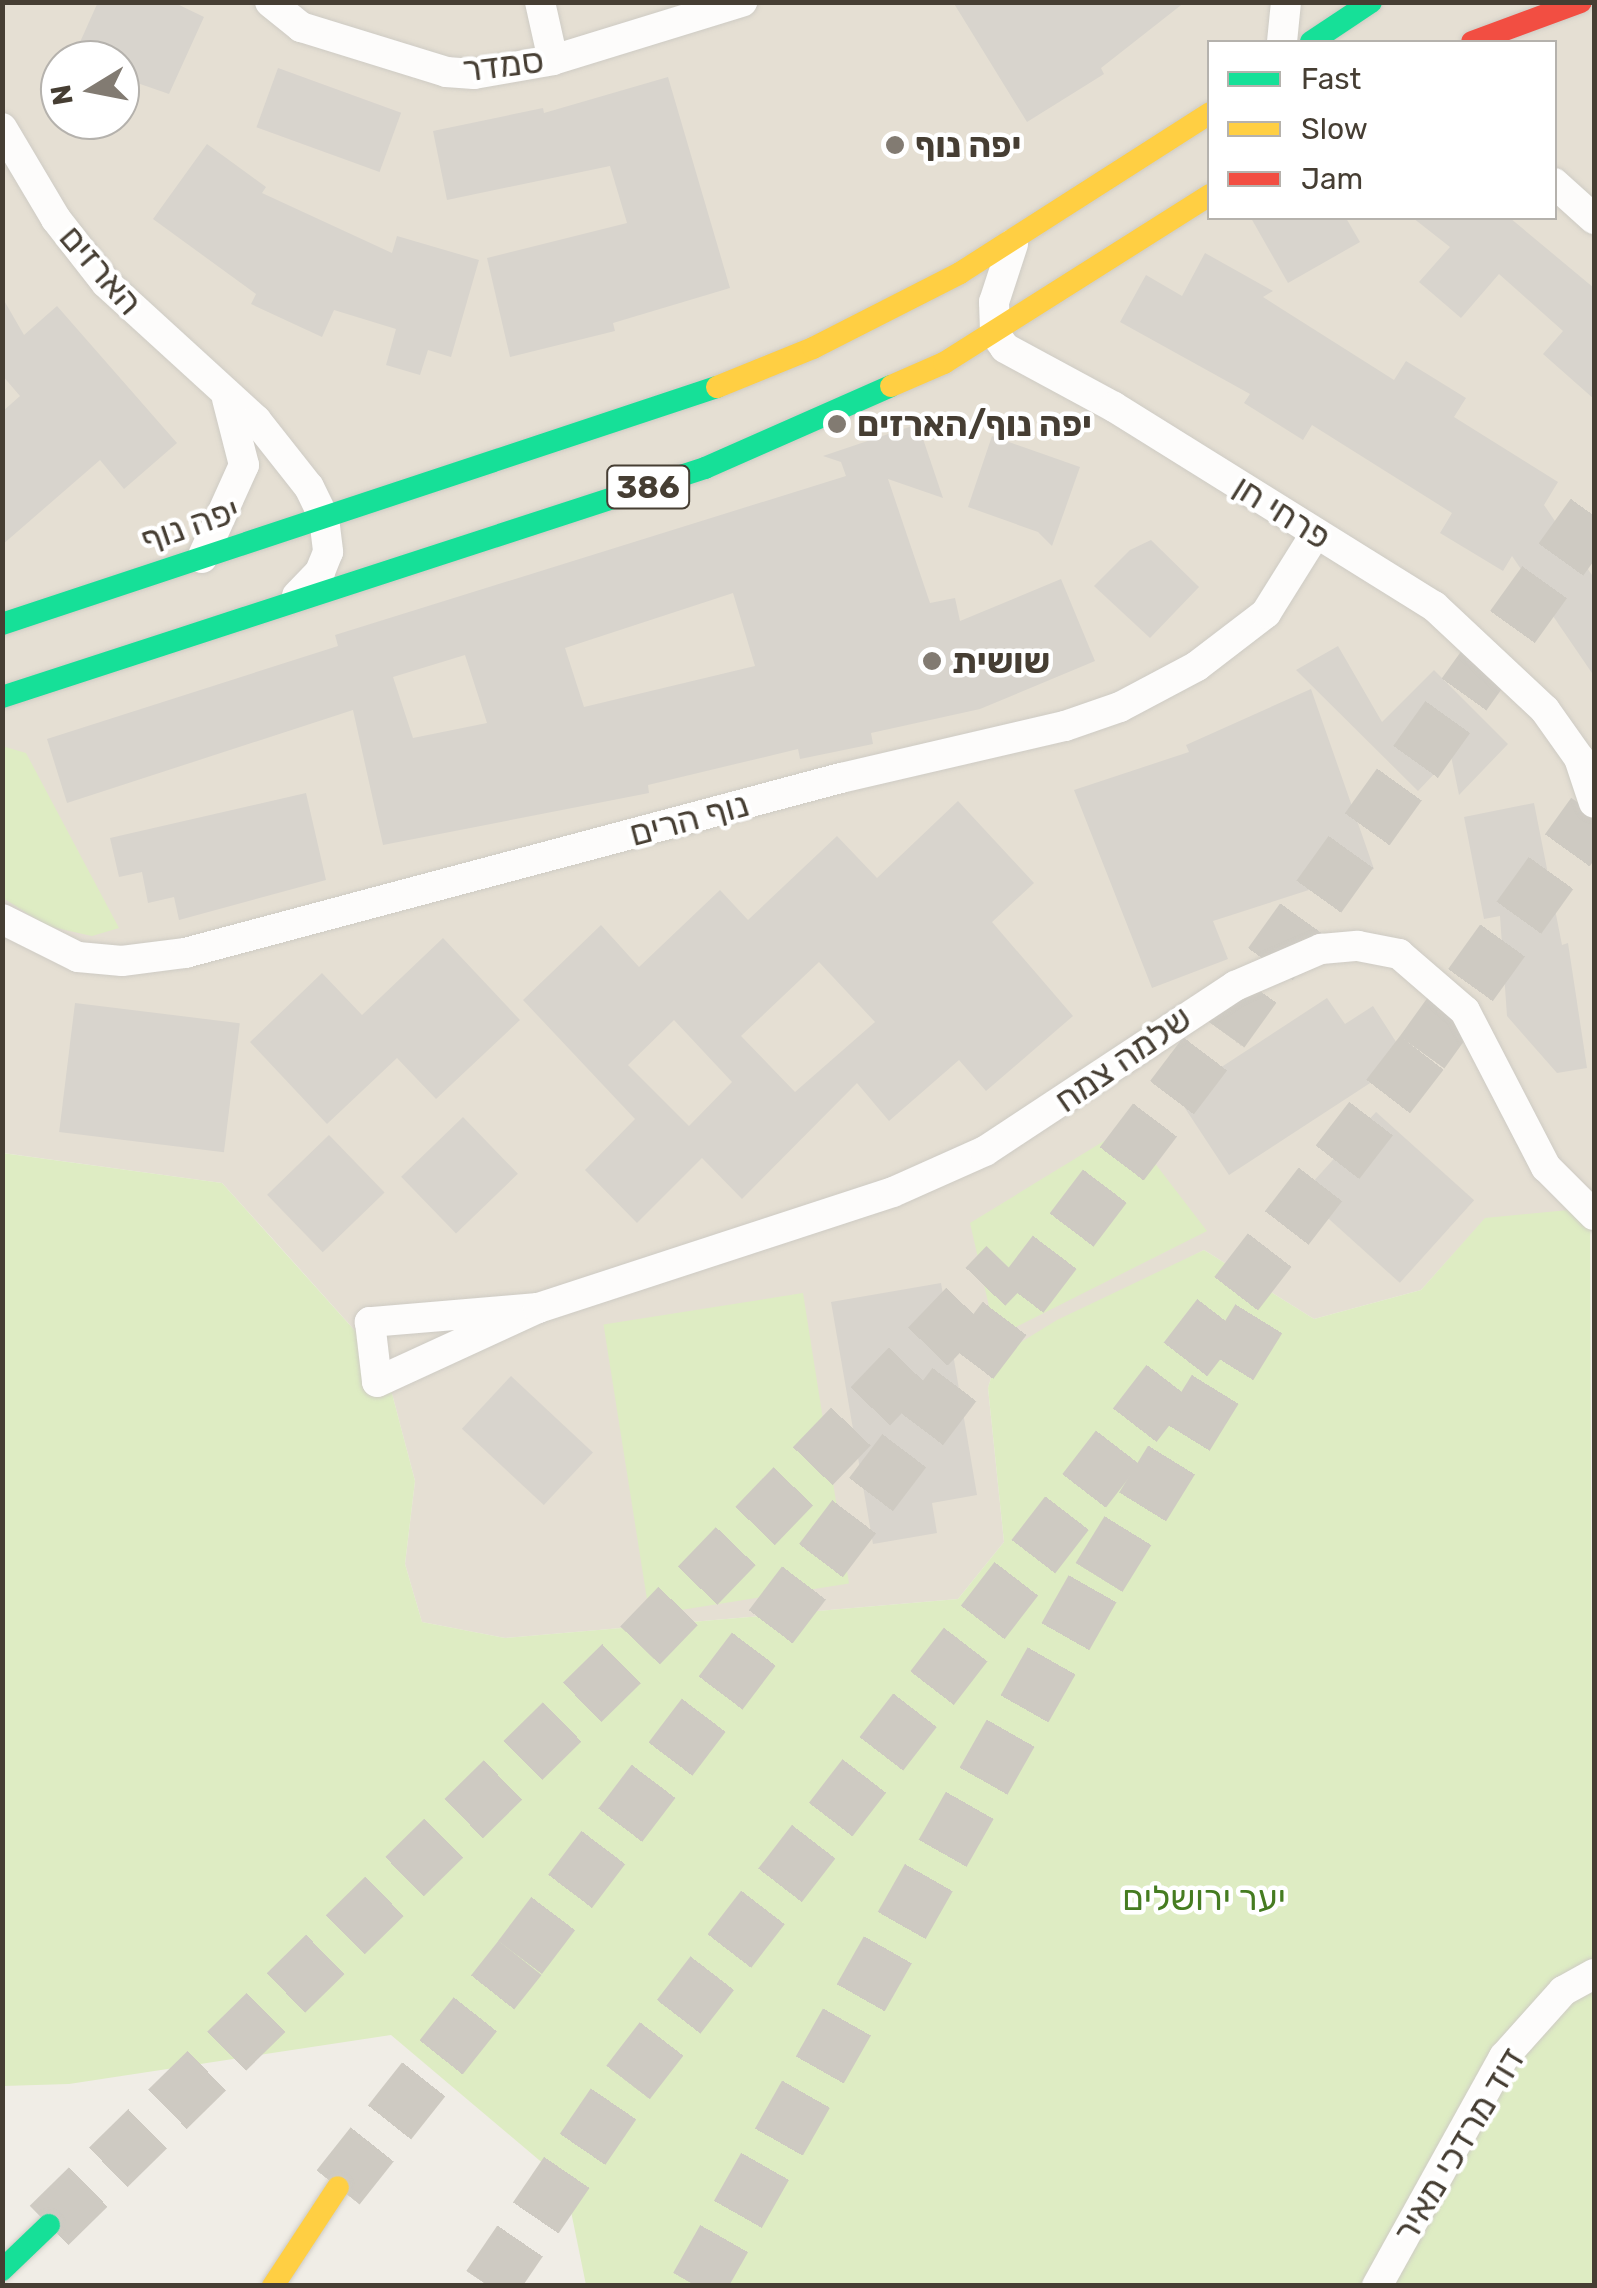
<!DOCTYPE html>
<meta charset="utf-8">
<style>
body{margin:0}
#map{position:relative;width:1597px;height:2288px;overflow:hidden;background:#f0ede6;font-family:Rubik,Heebo,sans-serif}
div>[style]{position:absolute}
.residential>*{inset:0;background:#e5dfd3}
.green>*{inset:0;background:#deecc3;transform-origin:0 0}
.building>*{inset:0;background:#d8d4cd;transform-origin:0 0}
.highway-tunnel>*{height:55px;margin-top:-27.5px;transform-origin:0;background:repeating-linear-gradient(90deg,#cecac2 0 55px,transparent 0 83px)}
.roads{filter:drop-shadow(0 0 2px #cecbc4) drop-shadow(0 0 2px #cecbc4)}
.street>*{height:30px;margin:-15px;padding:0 15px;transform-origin:15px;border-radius:15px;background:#fdfcfb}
.fast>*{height:22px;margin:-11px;padding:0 11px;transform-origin:11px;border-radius:11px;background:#16e098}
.slow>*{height:22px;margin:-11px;padding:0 11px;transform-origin:11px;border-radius:11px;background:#ffcf43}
.jam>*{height:22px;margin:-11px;padding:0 11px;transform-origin:11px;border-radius:11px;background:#f24e42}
.dots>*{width:28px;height:28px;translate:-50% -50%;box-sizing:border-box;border:5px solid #fff;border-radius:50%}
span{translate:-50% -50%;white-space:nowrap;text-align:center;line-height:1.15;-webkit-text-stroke:9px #fff;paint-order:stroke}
.shield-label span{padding:2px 8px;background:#fff;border:2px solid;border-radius:8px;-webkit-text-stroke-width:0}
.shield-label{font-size:32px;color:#463e33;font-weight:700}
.street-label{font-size:35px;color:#463e33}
.poi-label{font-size:35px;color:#463e33;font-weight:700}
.left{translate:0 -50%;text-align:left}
.park-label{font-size:35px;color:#467c21}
.frame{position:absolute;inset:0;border:5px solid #463e33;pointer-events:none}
.legend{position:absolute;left:1207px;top:40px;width:350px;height:180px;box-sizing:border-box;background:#fff;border:2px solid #b5b2ad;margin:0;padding:12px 18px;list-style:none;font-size:30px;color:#463e33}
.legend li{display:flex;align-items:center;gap:20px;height:50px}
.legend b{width:50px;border:2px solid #b5b2ad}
.north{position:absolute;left:40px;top:40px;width:100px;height:100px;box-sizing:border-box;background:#fff;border:2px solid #b5b2ad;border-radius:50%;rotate:260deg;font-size:28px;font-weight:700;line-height:40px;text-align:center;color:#463e33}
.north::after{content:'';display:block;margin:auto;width:35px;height:45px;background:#827b72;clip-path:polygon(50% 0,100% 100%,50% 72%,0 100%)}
</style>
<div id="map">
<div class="residential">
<i style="clip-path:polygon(evenodd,3px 3px,1594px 3px,1594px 1229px,1486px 1218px,1421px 1290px,1314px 1319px,1204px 1250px,997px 1357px,988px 1388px,1004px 1542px,958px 1599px,505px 1638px,422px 1622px,405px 1564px,415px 1481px,384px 1363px,272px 1238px,222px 1183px,3px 1153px,3px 3px,1210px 42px,1554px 42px,1554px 218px,1210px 218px,1210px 42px,3px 3px,60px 60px,120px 60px,120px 120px,60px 120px,60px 60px)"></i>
</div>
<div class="green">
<i style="clip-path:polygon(2px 746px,26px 753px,119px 928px,92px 936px,47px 926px,3px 898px)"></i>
<i style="clip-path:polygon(1127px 1127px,1207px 1231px,996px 1337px,970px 1223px)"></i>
<i style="clip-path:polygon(2px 1153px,222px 1183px,384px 1363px,415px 1481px,405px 1564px,422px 1622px,505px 1638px,958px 1599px,1004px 1542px,988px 1388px,997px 1357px,1057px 1320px,1204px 1250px,1314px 1319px,1421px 1290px,1485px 1218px,1590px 1208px,1594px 2285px,586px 2285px,565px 2182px,391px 2035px,69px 2084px,3px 2086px)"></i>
<i style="left:803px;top:1293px;width:294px;height:202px;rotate:81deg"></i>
</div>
<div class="building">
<i style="clip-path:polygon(98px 2px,173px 2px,204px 17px,169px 94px,120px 77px,120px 60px,72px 60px)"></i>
<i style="clip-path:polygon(953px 2px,1185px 2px,1101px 68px,1104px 74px,1027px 122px)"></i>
<i style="left:278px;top:68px;width:131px;height:63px;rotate:20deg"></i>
<i style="clip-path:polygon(668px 77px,730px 288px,613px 323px,615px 331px,510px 357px,487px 258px,627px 223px,610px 166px,447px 200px,433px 131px,543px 108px,544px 113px)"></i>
<i style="clip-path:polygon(207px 144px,266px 187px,262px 193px,392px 253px,397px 236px,479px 260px,451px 357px,428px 350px,420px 375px,386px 365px,396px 329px,334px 310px,322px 337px,251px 304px,256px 294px,153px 219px)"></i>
<i style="clip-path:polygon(1251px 218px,1346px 218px,1360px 242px,1288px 283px)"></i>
<i style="clip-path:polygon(1413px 218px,1510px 218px,1594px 288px,1594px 399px,1543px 354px,1563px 331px,1499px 274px,1461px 318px,1419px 282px,1450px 247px)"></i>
<i style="clip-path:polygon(1205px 253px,1273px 291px,1263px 297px,1394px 380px,1406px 361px,1466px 398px,1454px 417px,1558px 482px,1544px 505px,1594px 578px,1594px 676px,1512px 556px,1503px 571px,1440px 533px,1452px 513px,1312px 425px,1303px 440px,1244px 403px,1250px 394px,1120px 322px,1146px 275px,1182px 296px)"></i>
<i style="clip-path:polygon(2px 297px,24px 335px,57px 306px,177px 443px,124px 489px,100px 460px,2px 545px,2px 412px,20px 396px,2px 375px)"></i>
<i style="clip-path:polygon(evenodd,918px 424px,943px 498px,888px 479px,930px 603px,955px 598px,960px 621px,1061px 579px,1095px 661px,980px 709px,871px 733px,873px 744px,800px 759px,798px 749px,648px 785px,649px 793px,383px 845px,353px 710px,67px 803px,47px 739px,338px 646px,335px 635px,846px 476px,841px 462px,823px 456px,918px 424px,733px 593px,755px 666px,584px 707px,565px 648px,733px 593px,918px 424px,465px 655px,487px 723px,413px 738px,393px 677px,465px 655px)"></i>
<i style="clip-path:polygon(992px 436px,1080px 467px,1052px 546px,1038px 532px,968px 507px)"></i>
<i style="clip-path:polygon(1151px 540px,1199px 587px,1150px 638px,1094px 586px,1130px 550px)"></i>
<i style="clip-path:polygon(1338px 646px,1382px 722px,1434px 670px,1508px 744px,1459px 795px,1451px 756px,1418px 791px,1296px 670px)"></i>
<i style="clip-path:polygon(1311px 689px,1374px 869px,1213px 921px,1228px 959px,1152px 988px,1074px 790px,1189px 752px,1186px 745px)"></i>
<i style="clip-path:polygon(306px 793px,326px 880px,179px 920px,174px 897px,148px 903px,142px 872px,119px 877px,110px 838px)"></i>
<i style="clip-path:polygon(evenodd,958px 801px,1034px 883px,992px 922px,1073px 1016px,986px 1091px,959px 1060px,889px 1121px,857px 1083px,742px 1199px,702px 1158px,637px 1223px,585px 1170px,635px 1119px,523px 1000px,601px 925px,639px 967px,720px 890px,748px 920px,837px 836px,877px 878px,958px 801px,819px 962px,875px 1022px,795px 1092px,741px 1036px,819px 962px,958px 801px,674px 1020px,732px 1082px,689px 1126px,628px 1065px,674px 1020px)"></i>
<i style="clip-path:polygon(1534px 803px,1562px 945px,1568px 943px,1587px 1068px,1557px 1073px,1507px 1016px,1500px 916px,1484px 919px,1464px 817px)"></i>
<i style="clip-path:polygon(443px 938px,520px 1020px,436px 1099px,397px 1058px,327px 1124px,250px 1042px,322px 973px,362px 1015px)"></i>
<i style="clip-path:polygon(1327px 998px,1345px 1024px,1373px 1006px,1407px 1059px,1229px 1175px,1177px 1096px)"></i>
<i style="left:75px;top:1003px;width:166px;height:130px;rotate:7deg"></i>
<i style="left:1376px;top:1112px;width:132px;height:111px;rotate:42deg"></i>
<i style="left:463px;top:1117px;width:79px;height:86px;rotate:46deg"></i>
<i style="left:329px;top:1135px;width:80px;height:86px;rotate:46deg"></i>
<i style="clip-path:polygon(941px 1283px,977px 1495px,932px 1503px,937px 1533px,873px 1544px,831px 1302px)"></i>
<i style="left:511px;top:1376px;width:112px;height:72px;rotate:43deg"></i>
</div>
<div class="highway-tunnel">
<i style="left:338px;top:2187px;width:293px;rotate:-51.6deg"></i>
<i style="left:520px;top:1957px;width:1162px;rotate:-52.83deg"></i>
<i style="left:1222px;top:1031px;width:638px;rotate:-54.32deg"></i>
<i style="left:49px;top:2225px;width:828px;rotate:-44.46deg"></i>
<i style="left:640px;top:1645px;width:528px;rotate:-46.08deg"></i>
<i style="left:489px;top:2286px;width:247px;rotate:-55.7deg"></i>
<i style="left:628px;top:2082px;width:1301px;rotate:-52.37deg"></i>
<i style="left:1422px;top:1052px;width:294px;rotate:-54.3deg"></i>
<i style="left:697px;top:2286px;width:815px;rotate:-60.45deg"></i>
<i style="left:1099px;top:1577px;width:328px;rotate:-58.3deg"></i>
</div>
<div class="roads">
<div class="street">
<i style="left:270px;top:2px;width:40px;rotate:39deg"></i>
<i style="left:301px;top:27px;width:152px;rotate:17.2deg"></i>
<i style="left:446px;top:72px;width:28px;rotate:4deg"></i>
<i style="left:474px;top:74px;width:80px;rotate:-10deg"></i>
<i style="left:553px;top:60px;width:198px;rotate:-17.1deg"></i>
<i style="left:540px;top:2px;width:59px;rotate:77.4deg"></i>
<i style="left:1282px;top:42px;width:40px;rotate:-84.3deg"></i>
<i style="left:2px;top:128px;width:106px;rotate:59.3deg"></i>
<i style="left:56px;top:219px;width:81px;rotate:52deg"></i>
<i style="left:106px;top:283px;width:203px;rotate:42.4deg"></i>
<i style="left:256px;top:420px;width:85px;rotate:51.7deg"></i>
<i style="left:309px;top:487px;width:34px;rotate:64deg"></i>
<i style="left:324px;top:518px;width:34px;rotate:83deg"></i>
<i style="left:328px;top:552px;width:22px;rotate:112deg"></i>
<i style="left:320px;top:572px;width:33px;rotate:134deg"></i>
<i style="left:1554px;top:183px;width:54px;rotate:42deg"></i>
<i style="left:1013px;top:244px;width:61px;rotate:108.1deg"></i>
<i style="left:994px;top:302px;width:32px;rotate:88deg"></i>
<i style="left:995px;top:334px;width:17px;rotate:54deg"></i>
<i style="left:1005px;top:348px;width:124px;rotate:28.4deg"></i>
<i style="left:1114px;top:407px;width:377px;rotate:31.9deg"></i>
<i style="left:1434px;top:606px;width:152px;rotate:43.1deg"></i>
<i style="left:1545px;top:710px;width:59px;rotate:54.7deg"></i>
<i style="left:1579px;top:758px;width:47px;rotate:71.6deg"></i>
<i style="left:202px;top:558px;width:102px;rotate:-65.7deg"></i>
<i style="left:244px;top:465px;width:68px;rotate:-104.4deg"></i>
<i style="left:2px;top:919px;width:85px;rotate:26.6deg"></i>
<i style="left:78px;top:957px;width:44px;rotate:5.2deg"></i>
<i style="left:122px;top:961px;width:64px;rotate:-7.2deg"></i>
<i style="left:185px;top:953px;width:679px;rotate:-14.94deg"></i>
<i style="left:841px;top:778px;width:230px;rotate:-13.1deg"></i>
<i style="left:1065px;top:726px;width:58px;rotate:-19.1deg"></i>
<i style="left:1120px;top:707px;width:87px;rotate:-28deg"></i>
<i style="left:1197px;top:666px;width:87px;rotate:-37.5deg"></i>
<i style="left:1266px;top:613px;width:94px;rotate:-58deg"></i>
<i style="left:538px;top:1308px;width:169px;rotate:175.2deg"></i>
<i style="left:370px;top:1322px;width:60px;rotate:83.3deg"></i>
<i style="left:377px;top:1382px;width:177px;rotate:-24.7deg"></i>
<i style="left:538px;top:1308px;width:373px;rotate:-18.1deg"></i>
<i style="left:893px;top:1192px;width:101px;rotate:-24deg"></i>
<i style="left:985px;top:1151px;width:300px;rotate:-33.4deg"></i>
<i style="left:1235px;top:986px;width:94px;rotate:-23.3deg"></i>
<i style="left:1321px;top:949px;width:37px;rotate:-5deg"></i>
<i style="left:1358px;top:946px;width:42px;rotate:11deg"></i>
<i style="left:1399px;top:954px;width:87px;rotate:40.8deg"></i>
<i style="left:1465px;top:1011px;width:176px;rotate:62.6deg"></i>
<i style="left:1546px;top:1167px;width:68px;rotate:45deg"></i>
<i style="left:1377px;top:2286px;width:262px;rotate:-61deg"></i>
<i style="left:1504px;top:2057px;width:89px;rotate:-48.2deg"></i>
<i style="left:1563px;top:1991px;width:35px;rotate:-29deg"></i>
</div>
<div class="fast">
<i style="left:1311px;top:42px;width:72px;rotate:-33.7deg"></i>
<i style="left:2px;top:624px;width:753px;rotate:-18.34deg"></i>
<i style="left:2px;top:697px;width:739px;rotate:-18.04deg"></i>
<i style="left:705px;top:468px;width:203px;rotate:-23.8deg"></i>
<i style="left:2px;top:2270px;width:65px;rotate:-43.8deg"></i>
</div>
<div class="slow">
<i style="left:891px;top:386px;width:58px;rotate:-23.5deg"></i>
<i style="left:944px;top:363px;width:315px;rotate:-32.3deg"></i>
<i style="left:717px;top:387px;width:104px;rotate:-22.1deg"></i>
<i style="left:813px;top:348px;width:165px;rotate:-27deg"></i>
<i style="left:960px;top:273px;width:297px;rotate:-32.6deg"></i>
<i style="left:273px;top:2286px;width:118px;rotate:-56.7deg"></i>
</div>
<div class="jam">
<i style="left:1472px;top:42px;width:116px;rotate:-20.2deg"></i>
</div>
</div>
<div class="dots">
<i style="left:895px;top:145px;background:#827b72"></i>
<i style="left:837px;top:424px;background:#827b72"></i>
<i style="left:932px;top:661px;background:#827b72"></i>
</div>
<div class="shield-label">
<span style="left:648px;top:487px">386</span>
</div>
<div class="street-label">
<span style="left:503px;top:65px;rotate:-7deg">סמדר</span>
<span style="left:101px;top:270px;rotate:49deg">הארזים</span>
<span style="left:1282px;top:512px;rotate:32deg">פרחי חן</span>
<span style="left:190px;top:525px;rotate:-19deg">יפה נוף</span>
<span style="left:689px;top:819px;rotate:-15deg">נוף הרים</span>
<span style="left:1123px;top:1059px;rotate:-35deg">שלמה צמח</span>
<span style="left:1459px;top:2145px;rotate:-59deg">דוד מרדכי מאיר</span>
</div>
<div class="poi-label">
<span class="left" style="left:915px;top:145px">יפה נוף</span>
<span class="left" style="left:857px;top:424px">יפה נוף/הארזים</span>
<span class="left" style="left:952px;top:661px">שושית</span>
</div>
<div class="park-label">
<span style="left:1204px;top:1898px">יער ירושלים</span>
</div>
<div class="frame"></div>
<ul class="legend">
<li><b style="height:12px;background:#16e098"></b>Fast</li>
<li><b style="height:12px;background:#ffcf43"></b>Slow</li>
<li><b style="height:12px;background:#f24e42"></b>Jam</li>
</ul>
<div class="north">N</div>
</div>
